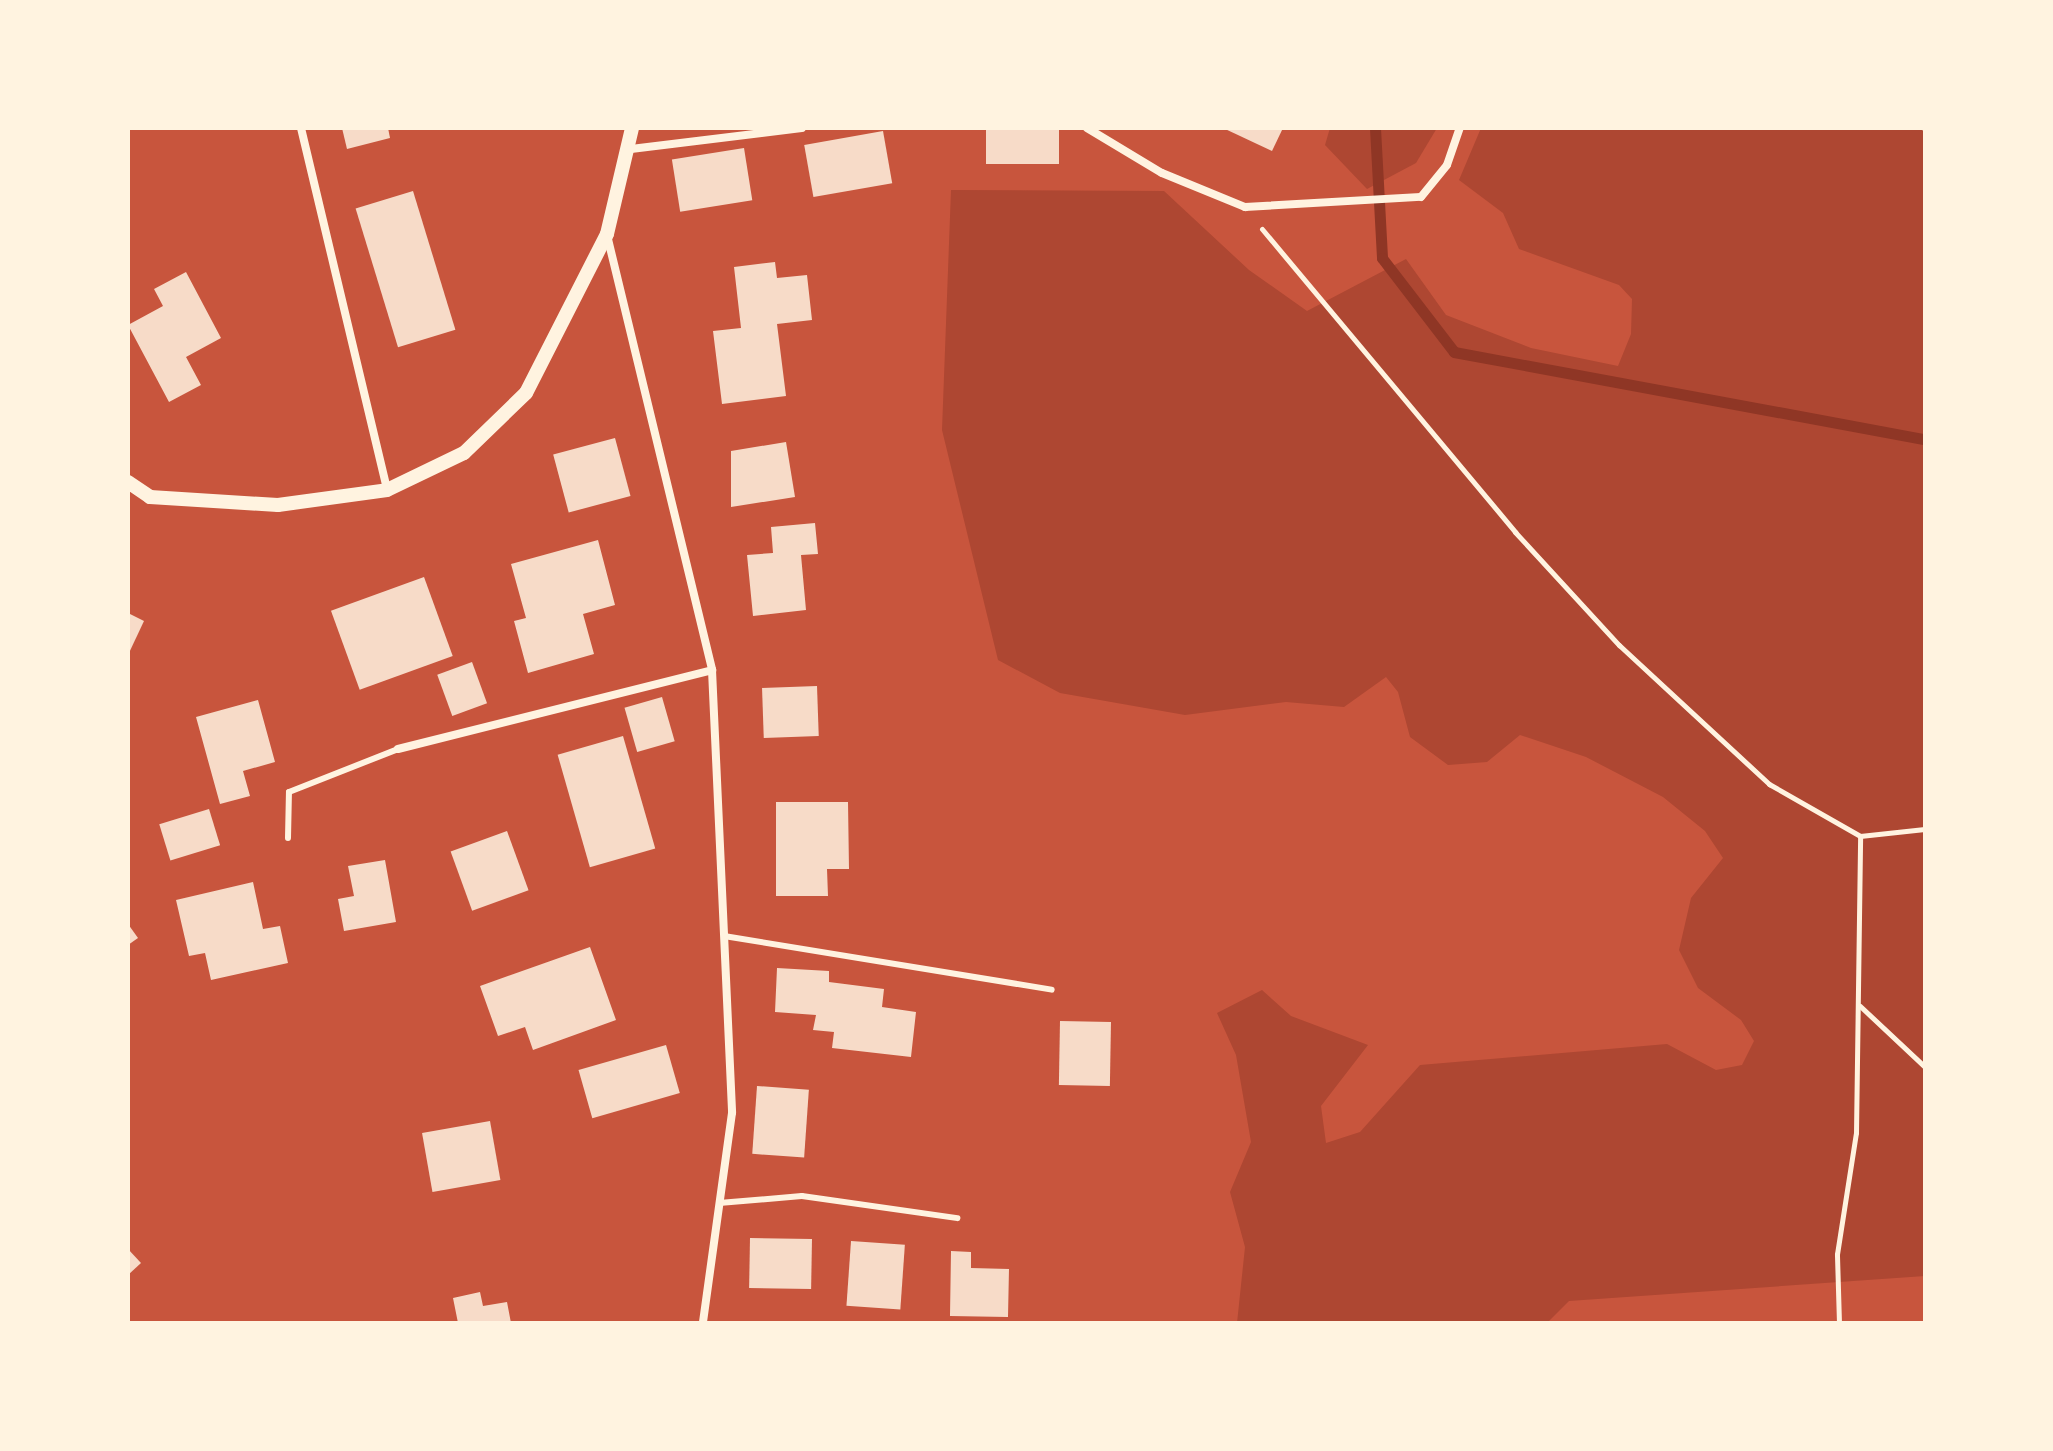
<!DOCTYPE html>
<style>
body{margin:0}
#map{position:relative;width:2053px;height:1451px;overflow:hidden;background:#c8553d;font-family:"Fira Sans Condensed",sans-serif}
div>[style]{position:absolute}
.green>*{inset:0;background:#ae4732}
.stream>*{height:11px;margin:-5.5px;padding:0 5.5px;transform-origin:5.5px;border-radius:5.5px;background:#8f3625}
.building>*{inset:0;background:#f7dbc8;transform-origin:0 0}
.path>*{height:5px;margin:-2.5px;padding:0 2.5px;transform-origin:2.5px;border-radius:2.5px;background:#fff3e0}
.service>*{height:6px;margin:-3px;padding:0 3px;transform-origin:3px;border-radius:3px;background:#fff3e0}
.minor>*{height:8px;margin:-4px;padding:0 4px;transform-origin:4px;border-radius:4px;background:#fff3e0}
.tertiary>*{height:14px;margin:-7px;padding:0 7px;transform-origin:7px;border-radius:7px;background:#fff3e0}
span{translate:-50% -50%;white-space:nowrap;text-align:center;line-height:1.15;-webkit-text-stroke:6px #fff3e0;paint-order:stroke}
.frame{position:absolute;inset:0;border:130px solid #fff3e0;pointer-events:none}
</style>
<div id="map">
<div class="green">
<i style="clip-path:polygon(1330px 128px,1437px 128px,1416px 163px,1367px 189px,1325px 145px)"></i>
<i style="clip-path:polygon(1481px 128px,1925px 128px,1925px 1276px,1569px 1301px,1547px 1323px,1237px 1323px,1245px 1247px,1230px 1192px,1251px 1142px,1236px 1055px,1217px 1013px,1262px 990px,1291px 1016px,1368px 1045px,1321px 1106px,1326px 1143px,1360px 1132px,1420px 1065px,1667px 1044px,1716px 1070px,1742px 1065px,1754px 1041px,1741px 1020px,1698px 988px,1679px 950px,1691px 898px,1723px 858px,1705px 831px,1663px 797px,1586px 757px,1520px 735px,1487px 762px,1448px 765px,1410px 737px,1398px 692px,1386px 677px,1344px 707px,1286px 702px,1185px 715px,1060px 693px,998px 660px,942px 430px,951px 190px,1164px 191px,1249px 270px,1307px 311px,1406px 259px,1446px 315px,1531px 348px,1618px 366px,1631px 334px,1632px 299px,1619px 285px,1519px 249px,1503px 213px,1459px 180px)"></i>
</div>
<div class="stream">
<i style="left:1375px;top:128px;width:130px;rotate:86.9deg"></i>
<i style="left:1382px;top:258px;width:118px;rotate:52.5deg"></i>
<i style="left:1454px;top:352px;width:479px;rotate:10.5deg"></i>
</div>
<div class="building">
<i style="clip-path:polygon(342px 128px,388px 128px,390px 138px,347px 149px)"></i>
<i style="left:986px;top:128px;width:73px;height:36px"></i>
<i style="clip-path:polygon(1223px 128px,1283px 128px,1272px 151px)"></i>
<i style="left:883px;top:131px;width:53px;height:80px;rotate:80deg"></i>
<i style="left:744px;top:148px;width:53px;height:73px;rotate:81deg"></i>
<i style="left:413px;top:191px;width:145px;height:60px;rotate:73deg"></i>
<i style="clip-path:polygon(775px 262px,777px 278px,807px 275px,812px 320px,777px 324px,786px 396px,722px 404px,713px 331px,741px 328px,734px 267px)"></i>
<i style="clip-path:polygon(186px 272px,221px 338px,186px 357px,201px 385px,169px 402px,128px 325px,163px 306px,154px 289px)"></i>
<i style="left:615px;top:438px;width:60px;height:64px;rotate:75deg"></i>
<i style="clip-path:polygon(786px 442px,795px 497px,731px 507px,731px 451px)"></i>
<i style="clip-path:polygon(815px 523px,818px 554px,801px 555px,806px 610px,753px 616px,747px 555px,773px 553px,771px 527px)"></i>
<i style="clip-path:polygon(598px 540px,615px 605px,583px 614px,594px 654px,528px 673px,514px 621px,526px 618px,511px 564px)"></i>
<i style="left:424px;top:577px;width:84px;height:99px;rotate:70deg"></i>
<i style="clip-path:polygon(128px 613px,144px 621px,128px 655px)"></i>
<i style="left:472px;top:662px;width:44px;height:37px;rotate:70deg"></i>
<i style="left:817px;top:686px;width:50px;height:55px;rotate:88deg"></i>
<i style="left:662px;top:697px;width:46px;height:39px;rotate:74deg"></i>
<i style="clip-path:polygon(258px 700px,275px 762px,243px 771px,250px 796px,220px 804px,196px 717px)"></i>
<i style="left:623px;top:736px;width:117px;height:68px;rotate:74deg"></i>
<i style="clip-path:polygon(776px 802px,848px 802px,849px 869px,827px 869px,828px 896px,776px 896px)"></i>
<i style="left:209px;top:809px;width:38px;height:52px;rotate:73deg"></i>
<i style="left:507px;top:831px;width:63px;height:60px;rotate:70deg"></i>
<i style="clip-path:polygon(385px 860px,396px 922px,344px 931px,338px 899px,354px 896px,348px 866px)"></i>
<i style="clip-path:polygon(253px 882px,263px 929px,280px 926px,288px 963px,211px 980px,205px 953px,189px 956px,176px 900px)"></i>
<i style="clip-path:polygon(128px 924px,138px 938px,128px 945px)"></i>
<i style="clip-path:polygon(590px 947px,616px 1020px,533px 1050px,525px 1027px,498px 1036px,480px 986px)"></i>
<i style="clip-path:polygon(777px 968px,829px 971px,829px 982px,884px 989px,882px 1007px,916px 1012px,911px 1057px,832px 1048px,834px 1032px,813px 1030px,816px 1015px,775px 1012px)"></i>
<i style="left:1060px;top:1021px;width:51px;height:64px;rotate:1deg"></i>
<i style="left:666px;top:1045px;width:50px;height:91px;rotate:74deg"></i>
<i style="left:757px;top:1086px;width:52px;height:68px;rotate:4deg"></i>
<i style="left:490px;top:1121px;width:60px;height:69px;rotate:80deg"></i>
<i style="left:750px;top:1238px;width:62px;height:50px;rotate:1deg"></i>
<i style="left:851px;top:1241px;width:54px;height:65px;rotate:4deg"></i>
<i style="clip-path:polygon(128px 1249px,141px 1263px,128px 1275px)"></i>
<i style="clip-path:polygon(951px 1251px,971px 1252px,971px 1268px,1009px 1269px,1008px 1317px,950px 1316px)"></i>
<i style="clip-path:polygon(480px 1292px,483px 1306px,507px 1302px,511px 1323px,458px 1323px,453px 1298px)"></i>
</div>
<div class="path">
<i style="left:1924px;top:128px;width:1px"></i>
<i style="left:1262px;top:229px;width:395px;rotate:50.1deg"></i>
<i style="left:1515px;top:532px;width:154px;rotate:47.4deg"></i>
<i style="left:1619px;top:645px;width:205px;rotate:42.8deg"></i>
<i style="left:1769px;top:784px;width:105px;rotate:29.7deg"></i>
<i style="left:1860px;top:836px;width:65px;rotate:-6.1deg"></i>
<i style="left:1860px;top:1006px;width:89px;rotate:43.2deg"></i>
<i style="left:1839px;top:1323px;width:69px;rotate:-91.7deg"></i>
<i style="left:1837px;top:1254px;width:122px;rotate:-81.1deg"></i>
<i style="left:1856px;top:1133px;width:297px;rotate:-89.2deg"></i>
</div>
<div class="service">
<i style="left:288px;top:838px;width:46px;rotate:-88.8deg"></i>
<i style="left:289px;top:792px;width:117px;rotate:-21.5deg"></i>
<i style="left:724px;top:936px;width:332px;rotate:9.3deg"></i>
<i style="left:719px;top:1203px;width:83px;rotate:-4.8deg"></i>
<i style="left:802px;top:1196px;width:157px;rotate:8.1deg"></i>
</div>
<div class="minor">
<i style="left:301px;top:128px;width:372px;rotate:76.6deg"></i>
<i style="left:1087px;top:128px;width:87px;rotate:31deg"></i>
<i style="left:1162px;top:173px;width:90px;rotate:22.3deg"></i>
<i style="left:1245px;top:207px;width:176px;rotate:-3.3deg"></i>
<i style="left:1421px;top:197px;width:41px;rotate:-50.9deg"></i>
<i style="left:1447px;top:165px;width:39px;rotate:-71deg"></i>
<i style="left:631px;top:149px;width:172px;rotate:-7deg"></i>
<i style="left:607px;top:235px;width:447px;rotate:76.4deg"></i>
<i style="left:712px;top:670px;width:443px;rotate:87.4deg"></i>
<i style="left:732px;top:1113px;width:212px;rotate:97.9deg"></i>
<i style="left:398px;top:749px;width:324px;rotate:-14.1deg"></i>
</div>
<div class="tertiary">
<i style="left:128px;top:482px;width:27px;rotate:34deg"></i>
<i style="left:150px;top:497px;width:128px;rotate:3.6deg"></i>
<i style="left:278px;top:505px;width:110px;rotate:-7.8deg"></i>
<i style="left:387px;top:490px;width:85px;rotate:-25.7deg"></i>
<i style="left:464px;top:453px;width:86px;rotate:-44.1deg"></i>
<i style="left:526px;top:393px;width:178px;rotate:-63deg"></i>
<i style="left:607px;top:234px;width:109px;rotate:-76.7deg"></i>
</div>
<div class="frame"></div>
</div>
